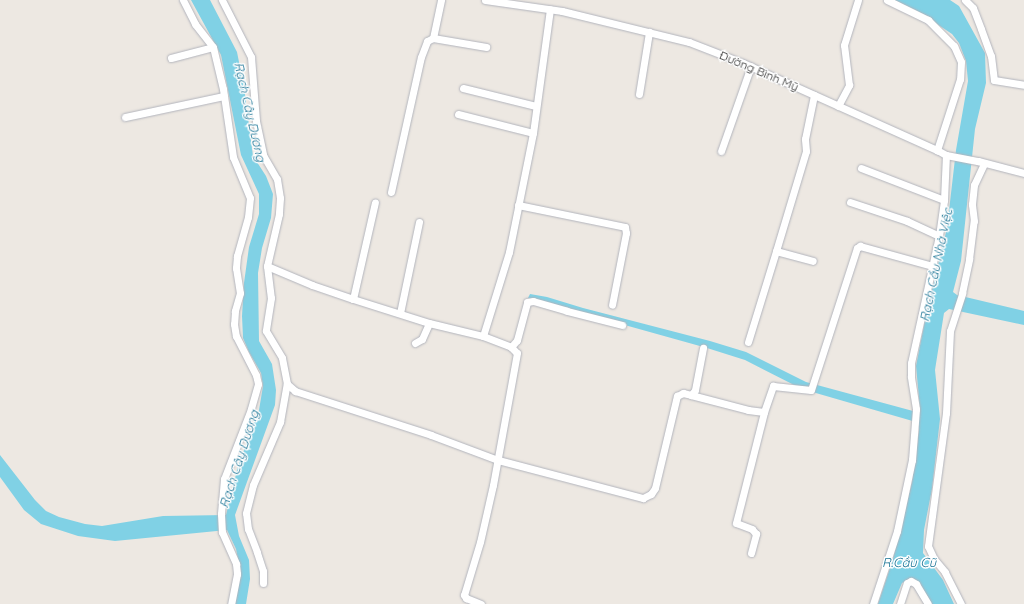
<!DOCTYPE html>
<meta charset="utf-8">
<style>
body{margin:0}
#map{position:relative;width:1024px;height:604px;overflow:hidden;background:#ede8e2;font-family:Quicksand,sans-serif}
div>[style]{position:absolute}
.water>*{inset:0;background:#80d1e5}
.roads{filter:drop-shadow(0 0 1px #b2b4bc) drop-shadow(0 0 1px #b2b4bc)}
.street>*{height:7px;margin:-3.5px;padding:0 3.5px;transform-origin:3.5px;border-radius:3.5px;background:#fff}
span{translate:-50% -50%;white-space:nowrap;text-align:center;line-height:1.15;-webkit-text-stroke:3px #fff;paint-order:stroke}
.street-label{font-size:12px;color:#2e2e2e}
.water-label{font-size:13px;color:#1b7495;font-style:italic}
</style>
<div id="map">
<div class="water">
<i style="clip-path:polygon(191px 0,210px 0,237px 52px,244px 87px,253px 156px,266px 176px,273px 194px,271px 218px,262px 248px,258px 273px,259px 341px,272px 364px,276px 390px,275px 405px,235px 515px,239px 536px,249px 560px,250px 579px,246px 604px,235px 604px,240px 569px,236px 549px,227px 530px,115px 541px,78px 536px,41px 524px,24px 510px,0 477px,0 455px,35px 500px,46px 511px,59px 517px,85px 524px,102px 526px,163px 516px,226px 515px,238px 466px,259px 410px,263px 386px,261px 373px,249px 352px,243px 338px,242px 316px,244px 283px,249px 247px,259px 214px,259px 194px,241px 155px,221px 55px)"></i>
<i style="clip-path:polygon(890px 0,950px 0,959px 6px,985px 53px,986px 83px,975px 129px,961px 261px,953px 292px,957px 295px,1024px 311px,1024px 325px,949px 309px,944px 313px,935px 370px,940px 419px,932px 489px,924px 530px,923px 553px,943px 580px,954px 604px,930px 604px,910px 579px,902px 583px,893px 604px,878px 604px,893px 559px,912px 482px,919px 430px,916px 422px,802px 389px,745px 360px,707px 348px,528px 298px,530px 294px,547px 297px,583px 308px,710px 341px,746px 352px,806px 382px,913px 411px,918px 411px,920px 409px,916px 366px,927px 310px,947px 228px,956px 150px,968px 81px,966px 61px,959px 43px,952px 34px,931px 20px)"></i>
</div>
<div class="roads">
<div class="street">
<i style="left:183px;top:0;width:27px;rotate:63deg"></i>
<i style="left:195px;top:24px;width:29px;rotate:52deg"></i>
<i style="left:213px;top:47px;width:43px;rotate:76.6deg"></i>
<i style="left:223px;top:89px;width:69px;rotate:81.6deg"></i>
<i style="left:233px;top:157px;width:44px;rotate:67.5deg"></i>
<i style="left:250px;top:198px;width:19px;rotate:96deg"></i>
<i style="left:248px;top:217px;width:41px;rotate:105.8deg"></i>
<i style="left:237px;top:256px;width:12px;rotate:95deg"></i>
<i style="left:236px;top:268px;width:25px;rotate:81deg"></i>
<i style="left:240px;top:293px;width:19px;rotate:106deg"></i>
<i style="left:235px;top:311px;width:13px;rotate:94deg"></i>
<i style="left:234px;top:324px;width:12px;rotate:81deg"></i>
<i style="left:236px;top:336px;width:44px;rotate:62.9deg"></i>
<i style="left:256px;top:375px;width:9px;rotate:77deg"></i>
<i style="left:258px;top:384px;width:26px;rotate:106deg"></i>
<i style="left:251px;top:409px;width:75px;rotate:111.1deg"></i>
<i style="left:224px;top:479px;width:35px;rotate:95deg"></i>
<i style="left:221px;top:514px;width:18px;rotate:87deg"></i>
<i style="left:222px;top:532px;width:35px;rotate:66deg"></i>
<i style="left:236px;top:564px;width:10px;rotate:84deg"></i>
<i style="left:237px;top:574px;width:31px;rotate:101deg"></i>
<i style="left:222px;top:0;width:64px;rotate:63deg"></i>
<i style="left:251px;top:57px;width:64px;rotate:85.5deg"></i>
<i style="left:256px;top:121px;width:35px;rotate:78deg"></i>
<i style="left:263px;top:155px;width:28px;rotate:60deg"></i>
<i style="left:277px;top:179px;width:19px;rotate:81deg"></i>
<i style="left:280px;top:198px;width:16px;rotate:94deg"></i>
<i style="left:279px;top:214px;width:53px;rotate:103deg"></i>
<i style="left:267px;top:266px;width:32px;rotate:83deg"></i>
<i style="left:271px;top:298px;width:33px;rotate:99deg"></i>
<i style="left:266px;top:331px;width:31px;rotate:59deg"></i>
<i style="left:282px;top:358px;width:26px;rotate:79deg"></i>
<i style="left:287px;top:384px;width:11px;rotate:41deg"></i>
<i style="left:295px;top:391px;width:143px;rotate:17.9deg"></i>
<i style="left:431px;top:435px;width:72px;rotate:20.5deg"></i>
<i style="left:498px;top:460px;width:150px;rotate:14.7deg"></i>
<i style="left:643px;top:498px;width:9px;rotate:-27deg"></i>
<i style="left:651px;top:494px;width:7px;rotate:-56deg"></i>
<i style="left:655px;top:488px;width:95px;rotate:-76.6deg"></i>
<i style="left:677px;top:396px;width:7px;rotate:-27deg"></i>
<i style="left:683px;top:393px;width:8px;rotate:14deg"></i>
<i style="left:691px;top:395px;width:6px;rotate:-51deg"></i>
<i style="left:695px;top:390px;width:43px;rotate:-79.2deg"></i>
<i style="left:485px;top:0;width:78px;rotate:8.1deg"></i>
<i style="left:562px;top:11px;width:131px;rotate:13.7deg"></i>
<i style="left:689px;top:42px;width:58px;rotate:21.3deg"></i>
<i style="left:743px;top:63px;width:213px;rotate:24.2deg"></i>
<i style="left:937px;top:150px;width:10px;rotate:29deg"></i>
<i style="left:946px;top:155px;width:33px;rotate:11deg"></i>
<i style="left:978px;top:161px;width:48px;rotate:14.6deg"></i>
<i style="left:887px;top:0;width:46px;rotate:26deg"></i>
<i style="left:928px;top:20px;width:37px;rotate:45deg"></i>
<i style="left:954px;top:46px;width:17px;rotate:66deg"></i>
<i style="left:961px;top:62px;width:17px;rotate:93deg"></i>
<i style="left:960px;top:79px;width:75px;rotate:107.9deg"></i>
<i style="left:965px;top:0;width:11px;rotate:45deg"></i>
<i style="left:973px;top:8px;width:22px;rotate:69deg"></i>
<i style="left:981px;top:29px;width:29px;rotate:70deg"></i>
<i style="left:991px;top:56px;width:24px;rotate:83deg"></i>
<i style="left:994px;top:80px;width:30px;rotate:9deg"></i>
<i style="left:433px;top:38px;width:39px;rotate:-78deg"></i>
<i style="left:171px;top:58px;width:43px;rotate:-14.7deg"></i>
<i style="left:463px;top:88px;width:75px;rotate:13.9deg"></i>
<i style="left:639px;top:94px;width:63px;rotate:-80.8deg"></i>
<i style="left:838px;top:106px;width:24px;rotate:-62deg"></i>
<i style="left:849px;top:85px;width:40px;rotate:-97.1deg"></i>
<i style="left:844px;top:45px;width:47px;rotate:-72.7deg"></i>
<i style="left:458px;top:114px;width:77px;rotate:14.2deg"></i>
<i style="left:125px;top:117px;width:101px;rotate:-12deg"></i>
<i style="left:721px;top:151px;width:90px;rotate:-70.6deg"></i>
<i style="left:861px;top:168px;width:89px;rotate:21.1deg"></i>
<i style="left:391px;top:192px;width:138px;rotate:-77.5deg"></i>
<i style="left:421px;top:57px;width:17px;rotate:-69deg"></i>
<i style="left:427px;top:41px;width:7px;rotate:-27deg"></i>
<i style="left:433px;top:38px;width:54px;rotate:9.6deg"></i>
<i style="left:850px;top:202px;width:60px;rotate:18.4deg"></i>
<i style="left:907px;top:221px;width:35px;rotate:25deg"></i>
<i style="left:518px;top:205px;width:109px;rotate:11.6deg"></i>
<i style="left:625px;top:227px;width:6px;rotate:81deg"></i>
<i style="left:626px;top:233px;width:73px;rotate:101deg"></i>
<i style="left:776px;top:251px;width:104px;rotate:-73.3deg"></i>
<i style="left:806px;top:151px;width:12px;rotate:-95deg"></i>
<i style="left:805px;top:139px;width:45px;rotate:-78.4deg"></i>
<i style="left:267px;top:266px;width:49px;rotate:22.9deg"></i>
<i style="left:312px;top:285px;width:43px;rotate:18.9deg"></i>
<i style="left:353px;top:299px;width:80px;rotate:17.5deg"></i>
<i style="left:429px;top:323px;width:56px;rotate:13.5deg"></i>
<i style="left:483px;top:336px;width:30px;rotate:21deg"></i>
<i style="left:511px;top:347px;width:8px;rotate:45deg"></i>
<i style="left:517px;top:353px;width:134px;rotate:100.3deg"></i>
<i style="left:493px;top:485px;width:58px;rotate:102.8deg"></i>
<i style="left:480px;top:542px;width:55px;rotate:106.8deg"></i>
<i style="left:464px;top:595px;width:4px;rotate:56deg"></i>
<i style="left:466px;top:598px;width:16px;rotate:22deg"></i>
<i style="left:353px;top:299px;width:99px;rotate:-77.2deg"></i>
<i style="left:400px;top:313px;width:93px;rotate:-78.2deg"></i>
<i style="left:483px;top:336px;width:88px;rotate:-72.8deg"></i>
<i style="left:509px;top:252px;width:121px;rotate:-78.6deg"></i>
<i style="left:533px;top:133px;width:125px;rotate:-82.2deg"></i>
<i style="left:748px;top:342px;width:95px;rotate:-72.9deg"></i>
<i style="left:776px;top:251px;width:38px;rotate:15deg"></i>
<i style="left:415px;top:343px;width:8px;rotate:-30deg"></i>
<i style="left:422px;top:339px;width:17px;rotate:-66deg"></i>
<i style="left:511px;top:347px;width:9px;rotate:-49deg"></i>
<i style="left:517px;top:340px;width:39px;rotate:-75deg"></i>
<i style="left:527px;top:302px;width:6px;rotate:-9deg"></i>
<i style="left:533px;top:301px;width:35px;rotate:16deg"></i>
<i style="left:567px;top:311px;width:57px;rotate:14.3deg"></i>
<i style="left:691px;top:395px;width:59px;rotate:14.7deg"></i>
<i style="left:748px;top:410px;width:16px;rotate:7deg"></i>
<i style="left:764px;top:412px;width:28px;rotate:-71deg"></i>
<i style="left:773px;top:386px;width:38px;rotate:6deg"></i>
<i style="left:811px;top:390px;width:149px;rotate:-72.1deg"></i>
<i style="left:857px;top:248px;width:4px;rotate:-34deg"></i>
<i style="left:860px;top:246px;width:75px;rotate:15.5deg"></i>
<i style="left:751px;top:553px;width:20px;rotate:-75deg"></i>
<i style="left:756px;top:534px;width:6px;rotate:-129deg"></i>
<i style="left:752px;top:529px;width:17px;rotate:-159deg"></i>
<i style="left:736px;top:523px;width:114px;rotate:-75.8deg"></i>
<i style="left:263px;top:583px;width:12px;rotate:-90deg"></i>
<i style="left:263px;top:571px;width:20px;rotate:-108deg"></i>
<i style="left:257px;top:552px;width:25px;rotate:-111deg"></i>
<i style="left:248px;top:529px;width:16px;rotate:-97deg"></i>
<i style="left:246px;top:513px;width:29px;rotate:-76deg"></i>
<i style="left:253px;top:485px;width:69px;rotate:-66.8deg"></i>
<i style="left:280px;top:422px;width:39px;rotate:-80deg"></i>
<i style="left:873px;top:604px;width:77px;rotate:-71.8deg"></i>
<i style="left:897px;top:531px;width:73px;rotate:-78.1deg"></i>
<i style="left:912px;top:460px;width:51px;rotate:-85.5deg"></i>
<i style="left:916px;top:409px;width:33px;rotate:-99deg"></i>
<i style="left:911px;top:376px;width:13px;rotate:-90deg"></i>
<i style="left:911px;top:363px;width:130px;rotate:-77.6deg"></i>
<i style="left:939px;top:236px;width:36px;rotate:-82deg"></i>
<i style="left:944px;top:200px;width:45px;rotate:-87.5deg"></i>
<i style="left:900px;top:604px;width:22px;rotate:-72deg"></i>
<i style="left:907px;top:583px;width:4px;rotate:-27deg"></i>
<i style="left:911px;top:581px;width:6px;rotate:31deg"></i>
<i style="left:916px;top:584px;width:23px;rotate:59deg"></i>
<i style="left:961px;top:604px;width:36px;rotate:-117deg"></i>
<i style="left:945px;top:572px;width:17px;rotate:-130deg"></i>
<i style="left:934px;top:559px;width:14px;rotate:-115deg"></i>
<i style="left:928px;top:546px;width:134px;rotate:-82.3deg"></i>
<i style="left:946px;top:413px;width:82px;rotate:-87.2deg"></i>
<i style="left:950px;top:331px;width:40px;rotate:-72deg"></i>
<i style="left:962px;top:293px;width:35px;rotate:-78deg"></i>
<i style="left:969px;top:259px;width:38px;rotate:-83deg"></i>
<i style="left:974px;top:221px;width:17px;rotate:-97deg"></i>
<i style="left:972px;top:204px;width:19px;rotate:-84deg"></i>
<i style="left:974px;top:185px;width:23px;rotate:-65deg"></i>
</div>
</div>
<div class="street-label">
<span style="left:759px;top:71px;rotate:23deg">Đường Bình Mỹ</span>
</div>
<div class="water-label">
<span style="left:250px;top:112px;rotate:77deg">Rạch Cây Dương</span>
<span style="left:936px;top:265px;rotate:-78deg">Rạch Cầu Nhà Việc</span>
<span style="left:239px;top:459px;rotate:-72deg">Rạch Cây Dương</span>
<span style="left:909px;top:562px">R.Cầu Cũ</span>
</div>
</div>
